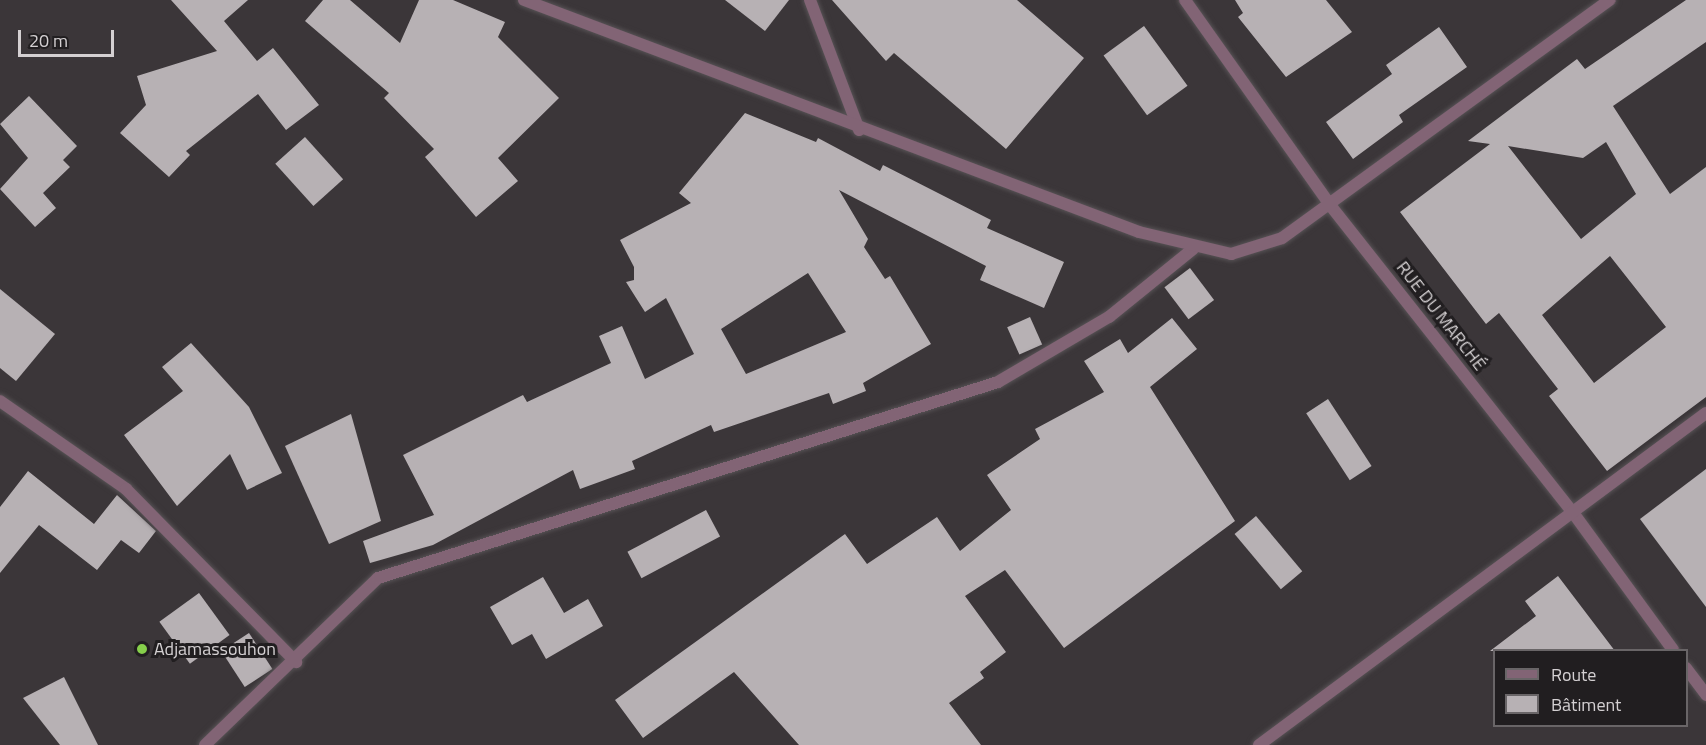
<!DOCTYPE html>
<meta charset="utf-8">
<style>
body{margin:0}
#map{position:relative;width:1706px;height:745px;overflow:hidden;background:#3b3639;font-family:"Titillium Web",sans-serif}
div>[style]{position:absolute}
.building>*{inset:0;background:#b7b1b4;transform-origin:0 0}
.roads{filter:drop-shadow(0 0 2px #575255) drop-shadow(0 0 2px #575255)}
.minor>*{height:12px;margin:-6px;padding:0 6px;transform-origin:6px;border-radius:6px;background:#826475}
.tertiary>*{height:12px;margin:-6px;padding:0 6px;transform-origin:6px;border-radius:6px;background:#826475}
.dots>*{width:16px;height:16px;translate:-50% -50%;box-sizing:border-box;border:3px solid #211e20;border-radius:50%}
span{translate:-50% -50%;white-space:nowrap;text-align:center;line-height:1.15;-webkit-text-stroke:6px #211e20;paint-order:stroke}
.street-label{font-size:18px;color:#d4d0d2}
.poi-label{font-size:18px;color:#d4d0d2}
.left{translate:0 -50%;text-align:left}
.legend{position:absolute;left:1493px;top:649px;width:195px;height:78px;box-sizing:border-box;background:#211e20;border:2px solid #696567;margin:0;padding:8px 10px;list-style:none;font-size:18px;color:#d4d0d2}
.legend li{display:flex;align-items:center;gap:12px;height:30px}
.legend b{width:30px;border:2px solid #696567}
.scale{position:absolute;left:18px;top:30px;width:96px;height:27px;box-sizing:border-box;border:3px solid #d4d0d2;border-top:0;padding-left:8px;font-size:18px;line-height:21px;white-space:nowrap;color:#d4d0d2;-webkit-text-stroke:4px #211e20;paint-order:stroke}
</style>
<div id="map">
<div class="building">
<i style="clip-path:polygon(171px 0,248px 0,224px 21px,257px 61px,273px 48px,319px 105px,286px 130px,258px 94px,186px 151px,190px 155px,169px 177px,120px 133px,146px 105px,137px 76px,217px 51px)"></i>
<i style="clip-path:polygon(323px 0,350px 0,400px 43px,419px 0,453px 0,505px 22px,498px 37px,559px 98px,498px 158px,518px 181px,476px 217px,425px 157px,434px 149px,384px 98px,389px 93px,305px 21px)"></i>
<i style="clip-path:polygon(725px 0,789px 0,765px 31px)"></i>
<i style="clip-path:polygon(832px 0,1017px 0,1084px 58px,1006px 149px,894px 53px,886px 61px)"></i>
<i style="clip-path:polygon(1235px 0,1326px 0,1352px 32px,1286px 77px,1238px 17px,1243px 13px)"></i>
<i style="clip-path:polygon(evenodd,1686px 0,1706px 0,1706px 42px,1613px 106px,1670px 194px,1706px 167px,1706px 397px,1607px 471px,1549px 396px,1558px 389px,1499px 313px,1486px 324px,1400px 212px,1490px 144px,1468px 141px,1577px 59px,1585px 69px,1686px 0,1606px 142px,1636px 194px,1581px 239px,1508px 146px,1583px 158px,1606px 142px,1686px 0,1610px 256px,1666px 327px,1594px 383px,1542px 315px,1610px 256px)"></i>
<i style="left:1144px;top:26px;width:74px;height:50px;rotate:54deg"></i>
<i style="clip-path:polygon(1439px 27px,1467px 67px,1399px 115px,1403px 122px,1353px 159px,1326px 122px,1392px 74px,1386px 65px)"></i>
<i style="clip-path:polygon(29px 96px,77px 146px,63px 160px,70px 167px,43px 193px,56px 208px,35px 227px,0 189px,28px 158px,0 124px)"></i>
<i style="clip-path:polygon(evenodd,745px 113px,816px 142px,818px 138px,880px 171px,883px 165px,991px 220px,987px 228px,1064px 262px,1044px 308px,980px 280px,986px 266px,839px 190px,868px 239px,864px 247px,885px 279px,890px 276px,931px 344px,863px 383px,866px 391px,833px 404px,829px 393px,714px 432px,711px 425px,632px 461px,635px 469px,580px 489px,573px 470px,433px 545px,370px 563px,363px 541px,434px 515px,403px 455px,523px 395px,527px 402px,611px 363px,599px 336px,622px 326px,645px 379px,694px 354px,666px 298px,645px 312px,626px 282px,634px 280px,634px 267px,620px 240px,691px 203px,679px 193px,745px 113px,808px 273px,846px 332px,746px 374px,721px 329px,808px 273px)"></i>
<i style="left:305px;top:137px;width:57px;height:40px;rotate:48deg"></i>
<i style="left:1190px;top:268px;width:40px;height:32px;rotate:53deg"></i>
<i style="clip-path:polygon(0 289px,55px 334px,16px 381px,0 368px)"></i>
<i style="left:1030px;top:317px;width:30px;height:25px;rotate:66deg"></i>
<i style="clip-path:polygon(1172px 318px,1197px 349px,1150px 387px,1235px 521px,1064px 648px,1005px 570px,965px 596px,1006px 652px,980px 672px,984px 678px,949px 703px,981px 745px,799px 745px,734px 672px,643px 738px,615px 700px,845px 534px,867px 564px,937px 517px,960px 551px,1011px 510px,987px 475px,1040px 439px,1035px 429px,1104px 392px,1084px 361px,1120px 339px,1128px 353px)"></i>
<i style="clip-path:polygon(191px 343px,249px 407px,282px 473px,247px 490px,230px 454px,177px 506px,124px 435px,183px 391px,162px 367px)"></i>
<i style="left:1328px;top:399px;width:80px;height:26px;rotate:57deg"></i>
<i style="clip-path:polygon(351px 414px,381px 521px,329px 544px,285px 446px)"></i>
<i style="clip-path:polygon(1706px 469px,1706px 607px,1640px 519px)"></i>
<i style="clip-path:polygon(28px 471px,94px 524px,117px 495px,156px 531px,139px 553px,121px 540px,97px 570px,39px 525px,0 573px,0 507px)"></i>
<i style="left:706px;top:510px;width:30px;height:89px;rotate:62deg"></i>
<i style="left:1256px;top:516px;width:72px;height:28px;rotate:50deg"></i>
<i style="clip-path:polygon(1558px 576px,1615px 651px,1490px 651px,1536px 616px,1525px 601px)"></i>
<i style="clip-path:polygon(543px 577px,564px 613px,588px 599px,603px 626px,546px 659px,532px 634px,512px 645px,490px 607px)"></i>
<i style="left:199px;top:593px;width:52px;height:49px;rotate:54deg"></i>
<i style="left:249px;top:633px;width:43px;height:33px;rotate:57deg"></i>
<i style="clip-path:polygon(64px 677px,98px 745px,60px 745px,23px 698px)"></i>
</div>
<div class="roads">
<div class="minor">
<i style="left:810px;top:0;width:139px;rotate:69.3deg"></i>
<i style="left:1185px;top:0;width:251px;rotate:54.7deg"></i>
<i style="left:1330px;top:205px;width:394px;rotate:51.7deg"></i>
<i style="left:1574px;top:514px;width:168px;rotate:53.9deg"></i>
<i style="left:0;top:401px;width:154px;rotate:34.9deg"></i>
<i style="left:126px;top:489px;width:243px;rotate:45.5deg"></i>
<i style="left:1686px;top:668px;width:34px;rotate:53deg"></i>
<i style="left:205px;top:745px;width:240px;rotate:-44deg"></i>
<i style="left:378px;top:578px;width:650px;rotate:-17.54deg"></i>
<i style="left:998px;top:382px;width:129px;rotate:-30.4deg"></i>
<i style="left:1109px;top:317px;width:108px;rotate:-39deg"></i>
</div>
<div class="tertiary">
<i style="left:524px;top:0;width:657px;rotate:20.67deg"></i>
<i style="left:1139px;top:232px;width:95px;rotate:13.4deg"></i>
<i style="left:1231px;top:254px;width:53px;rotate:-17.4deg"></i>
<i style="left:1282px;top:238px;width:405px;rotate:-36deg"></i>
<i style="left:1259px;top:745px;width:557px;rotate:-36.6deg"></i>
</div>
</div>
<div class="dots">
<i style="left:142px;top:649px;background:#86cf4b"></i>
</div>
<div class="street-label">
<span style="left:1441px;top:316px;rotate:52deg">RUE DU MARCHÉ</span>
</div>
<div class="poi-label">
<span class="left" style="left:154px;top:649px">Adjamassouhon</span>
</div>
<ul class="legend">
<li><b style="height:8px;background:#826475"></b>Route</li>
<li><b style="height:16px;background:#b7b1b4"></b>Bâtiment</li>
</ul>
<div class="scale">20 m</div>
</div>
